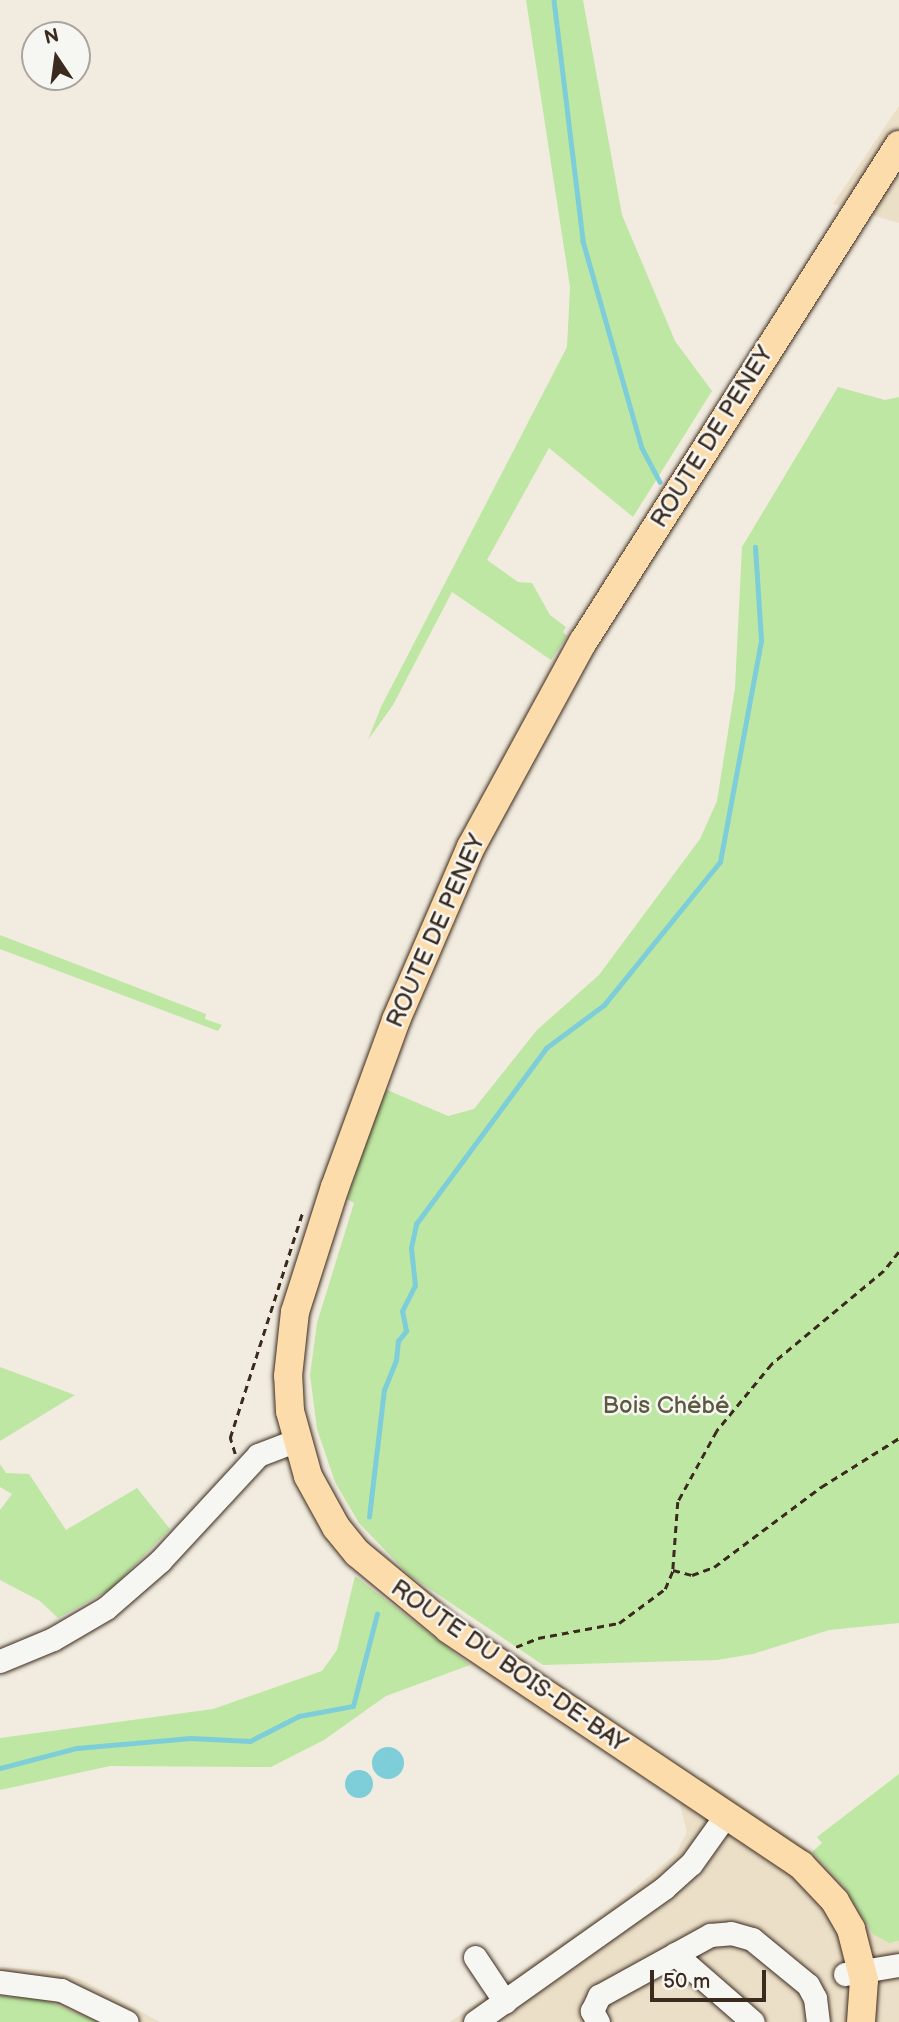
<!DOCTYPE html>
<meta charset="utf-8">
<style>
body{margin:0}
#map{position:relative;width:899px;height:2022px;overflow:hidden;background:#f1ecdf;font-family:"Balsamiq Sans",sans-serif}
div>[style]{position:absolute}
.built>*{inset:0;background:#ebdfc8}
.green>*{inset:0;background:#bee7a3}
.water>*{inset:0;background:#7eced9}
.round{border-radius:50%}
.stream>*{height:4.5px;margin:-2.25px;padding:0 2.25px;transform-origin:2.25px;border-radius:2.25px;background:#7eced9}
.path>*{height:2.5px;margin-top:-1.25px;transform-origin:0;background:repeating-linear-gradient(90deg,#3b2a1e 0 7px,transparent 0 12px)}
.roads{filter:drop-shadow(0 0 2px #3b2a1e) drop-shadow(0 0 2px #3b2a1e)}
.minor>*{height:23px;margin:-11.5px;padding:0 11.5px;transform-origin:11.5px;border-radius:11.5px;background:#f6f6f2}
.major>*{height:28px;margin:-14px;padding:0 14px;transform-origin:14px;border-radius:14px;background:#fddcac}
span{translate:-50% -50%;white-space:nowrap;text-align:center;line-height:1.15;-webkit-text-stroke:5px #f6f6f2;paint-order:stroke}
.street-label{font-size:24px;color:#3b2a1e}
.park-label{font-size:24px;color:#5c593f}
.north{position:absolute;left:21px;top:21px;width:70px;height:70px;box-sizing:border-box;background:#f6f6f2;border:2px solid #aba49d;border-radius:50%;rotate:347deg;font-size:19px;font-weight:700;line-height:28px;text-align:center;color:#3b2a1e}
.north::after{content:'';display:block;margin:auto;width:24px;height:32px;background:#3b2a1e;clip-path:polygon(50% 0,100% 100%,50% 72%,0 100%)}
.scale{position:absolute;left:650px;top:1970px;width:116px;height:32px;box-sizing:border-box;border:4px solid #3b2a1e;border-top:0;padding-left:9px;font-size:21px;line-height:24px;white-space:nowrap;color:#3b2a1e;-webkit-text-stroke:5px #f6f6f2;paint-order:stroke}
</style>
<div id="map">
<div class="built">
<i style="clip-path:polygon(899px 106px,899px 223px,833px 204px)"></i>
<i style="clip-path:polygon(702px 1777px,818px 1856px,843px 1885px,869px 1928px,894px 1943px,899px 1941px,899px 2022px,450px 2022px,602px 1915px,676px 1854px,687px 1832px,680px 1805px)"></i>
<i style="clip-path:polygon(0 1967px,55px 1971px,84px 1981px,160px 2022px,0 2022px)"></i>
</div>
<div class="green">
<i style="clip-path:polygon(526px 0,583px 0,622px 215px,675px 341px,712px 391px,633px 517px,549px 448px,487px 560px,518px 582px,532px 583px,550px 615px,566px 627px,563px 632px,567px 636px,551px 660px,452px 592px,393px 705px,368px 740px,381px 707px,567px 347px,570px 287px)"></i>
<i style="clip-path:polygon(838px 387px,885px 400px,899px 397px,899px 1623px,829px 1630px,753px 1654px,717px 1660px,543px 1665px,409px 1575px,359px 1523px,335px 1482px,317px 1429px,310px 1375px,317px 1323px,354px 1203px,347px 1199px,385px 1089px,448px 1116px,474px 1109px,537px 1030px,599px 975px,700px 839px,717px 801px,735px 688px,742px 547px)"></i>
<i style="clip-path:polygon(0 935px,206px 1014px,205px 1019px,222px 1025px,218px 1031px,0 949px)"></i>
<i style="clip-path:polygon(0 1367px,75px 1395px,0 1441px)"></i>
<i style="clip-path:polygon(0 1464px,6px 1473px,29px 1474px,66px 1530px,137px 1488px,170px 1529px,111px 1589px,58px 1618px,40px 1601px,0 1580px,0 1510px,12px 1494px,0 1487px)"></i>
<i style="clip-path:polygon(355px 1576px,470px 1665px,386px 1696px,324px 1740px,271px 1767px,110px 1766px,0 1790px,0 1738px,213px 1709px,322px 1671px,337px 1650px)"></i>
<i style="clip-path:polygon(899px 1774px,899px 1941px,889px 1943px,873px 1934px,843px 1885px,812px 1852px,822px 1843px,817px 1837px)"></i>
<i style="clip-path:polygon(0 1996px,41px 1999px,98px 2022px,0 2022px)"></i>
</div>
<div class="water">
<i class="round" style="left:372px;top:1747px;width:32px;height:32px"></i>
<i class="round" style="left:345px;top:1770px;width:28px;height:28px"></i>
</div>
<div class="stream">
<i style="left:554px;top:0;width:243px;rotate:83.1deg"></i>
<i style="left:583px;top:241px;width:215px;rotate:74.1deg"></i>
<i style="left:642px;top:448px;width:38px;rotate:62deg"></i>
<i style="left:369px;top:1517px;width:128px;rotate:-83.3deg"></i>
<i style="left:384px;top:1390px;width:32px;rotate:-68deg"></i>
<i style="left:396px;top:1360px;width:19px;rotate:-84deg"></i>
<i style="left:398px;top:1341px;width:13px;rotate:-51deg"></i>
<i style="left:406px;top:1331px;width:20px;rotate:-101deg"></i>
<i style="left:402px;top:1311px;width:28px;rotate:-63deg"></i>
<i style="left:415px;top:1286px;width:38px;rotate:-96deg"></i>
<i style="left:411px;top:1248px;width:25px;rotate:-78deg"></i>
<i style="left:416px;top:1224px;width:219px;rotate:-53.5deg"></i>
<i style="left:546px;top:1048px;width:72px;rotate:-36.6deg"></i>
<i style="left:604px;top:1005px;width:184px;rotate:-51deg"></i>
<i style="left:720px;top:862px;width:226px;rotate:-79.5deg"></i>
<i style="left:761px;top:640px;width:93px;rotate:-93.7deg"></i>
<i style="left:0;top:1768px;width:80px;rotate:-14.6deg"></i>
<i style="left:77px;top:1748px;width:114px;rotate:-5deg"></i>
<i style="left:191px;top:1738px;width:59px;rotate:2.9deg"></i>
<i style="left:250px;top:1741px;width:55px;rotate:-27deg"></i>
<i style="left:299px;top:1716px;width:55px;rotate:-10.5deg"></i>
<i style="left:353px;top:1706px;width:95px;rotate:-75.4deg"></i>
</div>
<div class="path">
<i style="left:899px;top:1252px;width:24px;rotate:128deg"></i>
<i style="left:884px;top:1271px;width:146px;rotate:140.3deg"></i>
<i style="left:772px;top:1364px;width:87px;rotate:129.4deg"></i>
<i style="left:717px;top:1431px;width:81px;rotate:118.8deg"></i>
<i style="left:678px;top:1502px;width:68px;rotate:94.2deg"></i>
<i style="left:673px;top:1570px;width:20px;rotate:15deg"></i>
<i style="left:692px;top:1575px;width:23px;rotate:-20deg"></i>
<i style="left:714px;top:1567px;width:134px;rotate:-36.8deg"></i>
<i style="left:821px;top:1487px;width:92px;rotate:-32.1deg"></i>
<i style="left:235px;top:1454px;width:17px;rotate:-107deg"></i>
<i style="left:230px;top:1438px;width:238px;rotate:-72.2deg"></i>
<i style="left:516px;top:1647px;width:24px;rotate:-22deg"></i>
<i style="left:538px;top:1638px;width:82px;rotate:-10.5deg"></i>
<i style="left:619px;top:1623px;width:57px;rotate:-36.5deg"></i>
<i style="left:665px;top:1589px;width:21px;rotate:-67deg"></i>
</div>
<div class="roads">
<div class="minor">
<i style="left:0;top:1661px;width:57px;rotate:-22.5deg"></i>
<i style="left:53px;top:1639px;width:61px;rotate:-30.3deg"></i>
<i style="left:106px;top:1608px;width:72px;rotate:-41deg"></i>
<i style="left:160px;top:1561px;width:144px;rotate:-47.2deg"></i>
<i style="left:258px;top:1455px;width:42px;rotate:-21deg"></i>
<i style="left:675px;top:1954px;width:103px;rotate:41.1deg"></i>
<i style="left:475px;top:1957px;width:54px;rotate:56.3deg"></i>
<i style="left:845px;top:1974px;width:55px;rotate:-9.5deg"></i>
<i style="left:0;top:1982px;width:62px;rotate:7.5deg"></i>
<i style="left:61px;top:1990px;width:73px;rotate:25.9deg"></i>
<i style="left:475px;top:2022px;width:232px;rotate:-35.3deg"></i>
<i style="left:664px;top:1888px;width:36px;rotate:-42deg"></i>
<i style="left:691px;top:1864px;width:60px;rotate:-54.5deg"></i>
<i style="left:598px;top:2022px;width:13px;rotate:-119deg"></i>
<i style="left:592px;top:2011px;width:17px;rotate:-65deg"></i>
<i style="left:599px;top:1996px;width:127px;rotate:-28.8deg"></i>
<i style="left:710px;top:1935px;width:21px;rotate:-5deg"></i>
<i style="left:731px;top:1933px;width:22px;rotate:16deg"></i>
<i style="left:752px;top:1939px;width:72px;rotate:39.4deg"></i>
<i style="left:808px;top:1985px;width:15px;rotate:62deg"></i>
<i style="left:815px;top:1998px;width:24px;rotate:83deg"></i>
</div>
<div class="major">
<i style="left:861px;top:2022px;width:42px;rotate:-85.9deg"></i>
<i style="left:864px;top:1980px;width:53px;rotate:-104.3deg"></i>
<i style="left:851px;top:1929px;width:32px;rotate:-120deg"></i>
<i style="left:835px;top:1901px;width:50px;rotate:-133.4deg"></i>
<i style="left:801px;top:1865px;width:424px;rotate:-146.2deg"></i>
<i style="left:449px;top:1629px;width:119px;rotate:-140.4deg"></i>
<i style="left:357px;top:1553px;width:33px;rotate:-129deg"></i>
<i style="left:336px;top:1527px;width:58px;rotate:-118.8deg"></i>
<i style="left:308px;top:1476px;width:67px;rotate:-105.5deg"></i>
<i style="left:290px;top:1411px;width:35px;rotate:-93deg"></i>
<i style="left:288px;top:1376px;width:64px;rotate:-83.8deg"></i>
<i style="left:295px;top:1312px;width:131px;rotate:-72.3deg"></i>
<i style="left:335px;top:1187px;width:178px;rotate:-69.9deg"></i>
<i style="left:396px;top:1020px;width:189px;rotate:-66.6deg"></i>
<i style="left:471px;top:847px;width:234px;rotate:-61.4deg"></i>
<i style="left:583px;top:642px;width:589px;rotate:-57.55deg"></i>
</div>
</div>
<div class="street-label">
<span style="left:712px;top:437px;rotate:-58deg">ROUTE DE PENEY</span>
<span style="left:436px;top:931px;rotate:-66deg">ROUTE DE PENEY</span>
<span style="left:509px;top:1666px;rotate:35deg">ROUTE DU BOIS-DE-BAY</span>
</div>
<div class="park-label">
<span style="left:666px;top:1406px">Bois Chébé</span>
</div>
<div class="north">N</div>
<div class="scale">50 m</div>
</div>
